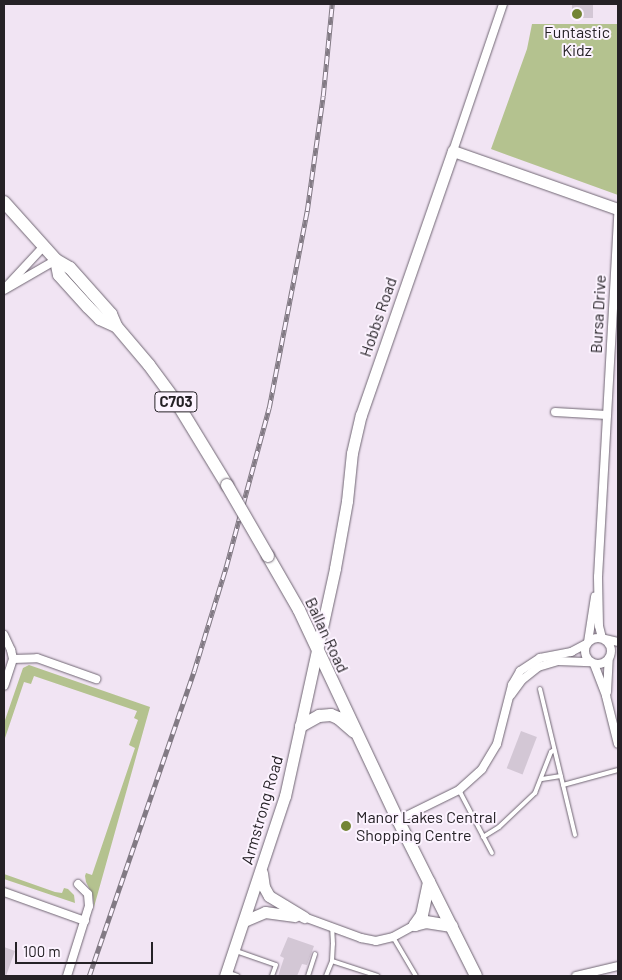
<!DOCTYPE html>
<style>
body{margin:0}
#map{position:relative;width:622px;height:980px;overflow:hidden;background:#f1e4f3;font-family:Barlow,sans-serif}
div>[style]{position:absolute}
.green>*{inset:0;background:#b4c28f}
.building>*{inset:0;background:#d3c7d5;transform-origin:0 0}
.roads{filter:drop-shadow(0 0 1px #706673) drop-shadow(0 0 1px #706673)}
.lane>*{height:4px;margin:-2px;padding:0 2px;transform-origin:2px;border-radius:2px;background:#fff}
.street>*{height:8px;margin:-4px;padding:0 4px;transform-origin:4px;border-radius:4px;background:#fff}
.street>.ring{margin:-4px;padding:0;box-sizing:content-box;background:none;border:8px solid #fff;border-radius:50%}
.secondary>*{height:11px;margin:-5.5px;padding:0 5.5px;transform-origin:5.5px;border-radius:5.5px;background:#fff}
.primary>*{height:12px;margin:-6px;padding:0 6px;transform-origin:6px;border-radius:6px;background:#fff}
.rail>*{height:4.5px;margin-top:-2.25px;transform-origin:0;background:repeating-linear-gradient(90deg,#fcf3ff 0 8px,#827a84 0 16px);box-sizing:border-box;border-block:1px solid #827a84}
.bridges{filter:drop-shadow(0 0 1px #706673) drop-shadow(0 0 1px #706673)}
.primary-bridge>*{height:12px;margin:-6px;padding:0 6px;transform-origin:6px;border-radius:6px;background:#fff}
.dots>*{width:14px;height:14px;translate:-50% -50%;box-sizing:border-box;border:2px solid #fcf3ff;border-radius:50%}
span{translate:-50% -50%;white-space:nowrap;text-align:center;line-height:1.15;-webkit-text-stroke:4px #fcf3ff;paint-order:stroke}
.shield-label span{padding:1px 4px;background:#fcf3ff;border:1px solid;border-radius:4px;-webkit-text-stroke-width:0}
.shield-label{font-size:15px;color:#252126;font-weight:700}
.poi-label{font-size:16px;color:#252126}
.left{translate:0 -50%;text-align:left}
.street-label{font-size:16px;color:#252126}
.frame{position:absolute;inset:0;border:5px solid #252126;pointer-events:none}
.scale{position:absolute;left:15px;top:942px;width:138px;height:22px;box-sizing:border-box;border:2px solid #252126;border-top:0;padding-left:6px;font-size:15px;line-height:18px;white-space:nowrap;color:#252126;-webkit-text-stroke:4px #fcf3ff;paint-order:stroke}
</style>
<div id="map">
<div class="green">
<i style="clip-path:polygon(532px 24px,618px 24px,618px 195px,491px 149px,527px 49px)"></i>
<i style="clip-path:polygon(29px 665px,150px 707px,94px 907px,93px 896px,86px 882px,85px 876px,86px 873px,92px 875px,135px 748px,129px 745px,138px 720px,134px 718px,137px 711px,34px 676px,31px 684px,24px 682px,4px 741px,4px 723px,23px 668px)"></i>
<i style="clip-path:polygon(4px 874px,55px 892px,62px 893px,64px 888px,68px 889px,74px 895px,75px 903px,4px 879px)"></i>
</div>
<div class="building">
<i style="left:572px;top:4px;width:21px;height:14px"></i>
<i style="left:521px;top:731px;width:17px;height:40px;rotate:21deg"></i>
<i style="clip-path:polygon(288px 937px,314px 946px,307px 965px,302px 964px,297px 976px,278px 976px,284px 958px,280px 956px)"></i>
<i style="clip-path:polygon(4px 947px,15px 951px,6px 976px,4px 976px)"></i>
</div>
<div class="roads">
<div class="lane">
<i style="left:540px;top:689px;width:150px;rotate:76.5deg"></i>
<i style="left:542px;top:779px;width:19px;rotate:-9deg"></i>
<i style="left:563px;top:785px;width:57px;rotate:-15.3deg"></i>
<i style="left:459px;top:790px;width:71px;rotate:62.4deg"></i>
<i style="left:483px;top:837px;width:19px;rotate:-32deg"></i>
<i style="left:499px;top:827px;width:50px;rotate:-43.4deg"></i>
<i style="left:535px;top:793px;width:44px;rotate:-68.7deg"></i>
<i style="left:551px;top:752px;width:4px;rotate:-34deg"></i>
<i style="left:393px;top:937px;width:45px;rotate:59.5deg"></i>
<i style="left:236px;top:951px;width:42px;rotate:19.3deg"></i>
<i style="left:276px;top:965px;width:12px;rotate:110deg"></i>
<i style="left:332px;top:961px;width:48px;rotate:18.1deg"></i>
<i style="left:229px;top:973px;width:9px;rotate:18deg"></i>
<i style="left:308px;top:976px;width:23px;rotate:-72deg"></i>
<i style="left:326px;top:976px;width:16px;rotate:-68deg"></i>
<i style="left:332px;top:961px;width:17px;rotate:-87deg"></i>
<i style="left:333px;top:944px;width:17px;rotate:-93deg"></i>
</div>
<div class="street">
<i style="left:453px;top:151px;width:155px;rotate:-71.2deg"></i>
<i style="left:7px;top:286px;width:54px;rotate:-47.2deg"></i>
<i style="left:4px;top:290px;width:60px;rotate:-30deg"></i>
<i style="left:555px;top:412px;width:52px;rotate:3.3deg"></i>
<i style="left:4px;top:635px;width:17px;rotate:65deg"></i>
<i style="left:11px;top:650px;width:9px;rotate:77deg"></i>
<i style="left:13px;top:659px;width:28px;rotate:108deg"></i>
<i class="ring" style="left:585px;top:638px;width:18px;height:18px"></i>
<i style="left:602px;top:638px;width:12px;rotate:-104deg"></i>
<i style="left:599px;top:626px;width:49px;rotate:-91.2deg"></i>
<i style="left:598px;top:577px;width:363px;rotate:-86.8deg"></i>
<i style="left:605px;top:639px;width:13px;rotate:13deg"></i>
<i style="left:588px;top:642px;width:46px;rotate:-81.2deg"></i>
<i style="left:13px;top:659px;width:24px;rotate:-2deg"></i>
<i style="left:37px;top:658px;width:63px;rotate:19.6deg"></i>
<i style="left:594px;top:664px;width:34px;rotate:69deg"></i>
<i style="left:606px;top:696px;width:49px;rotate:76deg"></i>
<i style="left:607px;top:692px;width:33px;rotate:-87deg"></i>
<i style="left:511px;top:695px;width:19px;rotate:-54deg"></i>
<i style="left:522px;top:680px;width:21px;rotate:-39deg"></i>
<i style="left:538px;top:667px;width:21px;rotate:-17deg"></i>
<i style="left:558px;top:661px;width:33px;rotate:2deg"></i>
<i style="left:398px;top:820px;width:68px;rotate:-26.2deg"></i>
<i style="left:459px;top:790px;width:31px;rotate:-42deg"></i>
<i style="left:482px;top:769px;width:29px;rotate:-59deg"></i>
<i style="left:497px;top:744px;width:61px;rotate:-75.7deg"></i>
<i style="left:512px;top:685px;width:16px;rotate:-60deg"></i>
<i style="left:520px;top:671px;width:24px;rotate:-33deg"></i>
<i style="left:540px;top:658px;width:32px;rotate:-11deg"></i>
<i style="left:571px;top:652px;width:17px;rotate:-28deg"></i>
<i style="left:4px;top:892px;width:86px;rotate:19.7deg"></i>
<i style="left:304px;top:917px;width:61px;rotate:20.2deg"></i>
<i style="left:361px;top:938px;width:15px;rotate:11deg"></i>
<i style="left:376px;top:941px;width:17px;rotate:-13deg"></i>
<i style="left:393px;top:937px;width:25px;rotate:-29deg"></i>
<i style="left:67px;top:976px;width:73px;rotate:-72.6deg"></i>
<i style="left:89px;top:906px;width:12px;rotate:-95deg"></i>
<i style="left:88px;top:894px;width:14px;rotate:-135deg"></i>
<i style="left:576px;top:976px;width:43px;rotate:-13.4deg"></i>
</div>
<div class="secondary">
<i style="left:262px;top:873px;width:14px;rotate:82deg"></i>
<i style="left:264px;top:887px;width:10px;rotate:61deg"></i>
<i style="left:269px;top:896px;width:41px;rotate:31deg"></i>
<i style="left:244px;top:921px;width:23px;rotate:-23deg"></i>
<i style="left:265px;top:912px;width:30px;rotate:8deg"></i>
<i style="left:225px;top:976px;width:190px;rotate:-71.6deg"></i>
<i style="left:285px;top:796px;width:233px;rotate:-77.6deg"></i>
<i style="left:335px;top:568px;width:68px;rotate:-79.8deg"></i>
<i style="left:347px;top:501px;width:48px;rotate:-84.1deg"></i>
<i style="left:352px;top:453px;width:39px;rotate:-77deg"></i>
<i style="left:361px;top:415px;width:280px;rotate:-70.8deg"></i>
<i style="left:453px;top:151px;width:175px;rotate:19.4deg"></i>
</div>
<div class="primary">
<i style="left:4px;top:202px;width:78px;rotate:48.1deg"></i>
<i style="left:56px;top:260px;width:16px;rotate:30deg"></i>
<i style="left:70px;top:268px;width:62px;rotate:48.3deg"></i>
<i style="left:111px;top:314px;width:13px;rotate:67deg"></i>
<i style="left:116px;top:326px;width:51px;rotate:49.8deg"></i>
<i style="left:149px;top:365px;width:47px;rotate:53.6deg"></i>
<i style="left:177px;top:403px;width:96px;rotate:58.6deg"></i>
<i style="left:56px;top:260px;width:15px;rotate:79deg"></i>
<i style="left:59px;top:275px;width:43px;rotate:47.8deg"></i>
<i style="left:88px;top:307px;width:17px;rotate:45deg"></i>
<i style="left:100px;top:319px;width:17px;rotate:24deg"></i>
<i style="left:268px;top:556px;width:62px;rotate:60.1deg"></i>
<i style="left:299px;top:610px;width:232px;rotate:64.8deg"></i>
<i style="left:398px;top:820px;width:174px;rotate:63.4deg"></i>
<i style="left:301px;top:726px;width:21px;rotate:-29deg"></i>
<i style="left:319px;top:716px;width:12px;rotate:-5deg"></i>
<i style="left:331px;top:715px;width:8px;rotate:23deg"></i>
<i style="left:338px;top:718px;width:21px;rotate:41deg"></i>
<i style="left:415px;top:925px;width:12px;rotate:-55deg"></i>
<i style="left:422px;top:915px;width:34px;rotate:-78deg"></i>
<i style="left:415px;top:925px;width:11px;rotate:-15deg"></i>
<i style="left:426px;top:922px;width:26px;rotate:9deg"></i>
</div>
</div>
<div class="rail">
<i style="left:89px;top:976px;width:323px;rotate:-71deg"></i>
<i style="left:194px;top:671px;width:109px;rotate:-72.9deg"></i>
<i style="left:226px;top:567px;width:165px;rotate:-74.9deg"></i>
<i style="left:269px;top:408px;width:201px;rotate:-79.1deg"></i>
<i style="left:307px;top:211px;width:116px;rotate:-82.1deg"></i>
<i style="left:323px;top:96px;width:92px;rotate:-84.4deg"></i>
</div>
<div class="bridges">
<div class="primary-bridge">
<i style="left:227px;top:485px;width:82px;rotate:60deg"></i>
</div>
</div>
<div class="dots">
<i style="left:577px;top:14px;background:#738535"></i>
<i style="left:346px;top:826px;background:#738535"></i>
</div>
<div class="shield-label">
<span style="left:176px;top:402px">C703</span>
</div>
<div class="poi-label">
<span style="left:577px;top:41px">Funtastic<br>Kidz</span>
<span class="left" style="left:356px;top:826px">Manor Lakes Central<br>Shopping Centre</span>
</div>
<div class="street-label">
<span style="left:598px;top:314px;rotate:-87deg">Bursa Drive</span>
<span style="left:378px;top:317px;rotate:-71deg">Hobbs Road</span>
<span style="left:327px;top:635px;rotate:65deg">Ballan Road</span>
<span style="left:262px;top:810px;rotate:-74deg">Armstrong Road</span>
</div>
<div class="frame"></div>
<div class="scale">100 m</div>
</div>
